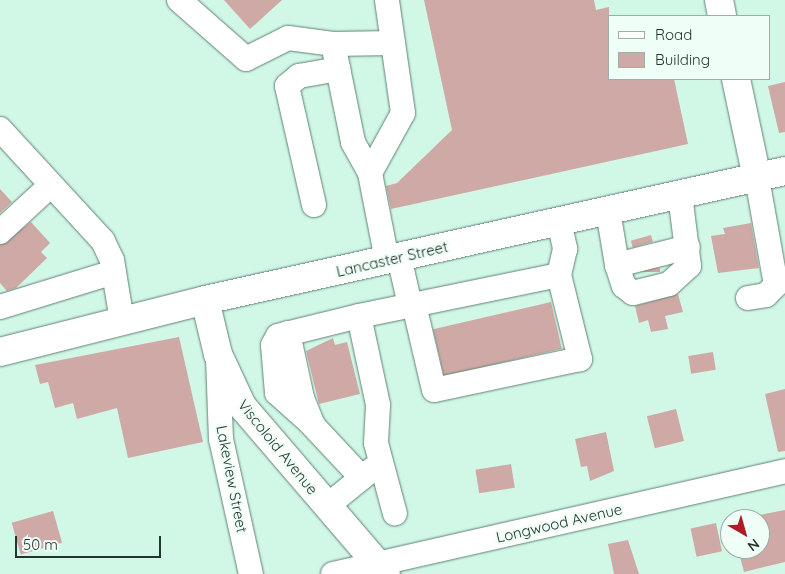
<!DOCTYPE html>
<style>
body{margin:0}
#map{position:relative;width:785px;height:574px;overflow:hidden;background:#d1f7e6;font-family:Quicksand,sans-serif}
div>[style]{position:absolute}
.building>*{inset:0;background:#cfa9a5;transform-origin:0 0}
.roads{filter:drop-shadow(0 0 1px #608274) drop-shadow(0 0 1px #608274)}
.minor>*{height:24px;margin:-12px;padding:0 12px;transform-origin:12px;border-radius:12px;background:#fff}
.major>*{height:28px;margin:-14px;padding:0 14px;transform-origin:14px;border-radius:14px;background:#fff}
span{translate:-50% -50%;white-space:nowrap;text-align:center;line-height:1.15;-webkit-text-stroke:4.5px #effef7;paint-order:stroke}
.street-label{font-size:15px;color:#24332d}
.legend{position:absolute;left:608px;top:15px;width:162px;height:65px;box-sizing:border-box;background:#effef7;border:1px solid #9eada6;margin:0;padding:6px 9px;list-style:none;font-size:15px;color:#24332d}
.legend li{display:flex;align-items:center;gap:10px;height:25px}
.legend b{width:25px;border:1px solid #9eada6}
.north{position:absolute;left:720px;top:509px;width:50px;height:50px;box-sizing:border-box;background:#effef7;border:1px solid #9eada6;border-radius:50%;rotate:142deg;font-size:14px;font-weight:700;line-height:20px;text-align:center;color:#24332d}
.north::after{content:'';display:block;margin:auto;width:18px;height:22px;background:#af1c24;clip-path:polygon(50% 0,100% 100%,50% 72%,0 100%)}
.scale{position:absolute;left:15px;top:536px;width:146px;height:22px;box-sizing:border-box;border:2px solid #24332d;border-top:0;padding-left:6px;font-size:15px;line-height:18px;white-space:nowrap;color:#24332d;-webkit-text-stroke:4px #effef7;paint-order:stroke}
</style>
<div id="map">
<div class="building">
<i style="clip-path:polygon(224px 0,282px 0,250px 29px)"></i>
<i style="clip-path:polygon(424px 0,594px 0,596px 10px,609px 7px,609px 79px,674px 79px,688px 144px,391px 209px,386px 186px,397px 183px,452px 130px)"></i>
<i style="clip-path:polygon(785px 82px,785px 132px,779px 133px,768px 86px)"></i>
<i style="clip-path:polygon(0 189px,12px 202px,0 213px)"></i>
<i style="clip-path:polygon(31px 222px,50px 243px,41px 252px,47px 258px,16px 288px,7px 291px,0 283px,0 245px)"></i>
<i style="clip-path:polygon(751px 223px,759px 268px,718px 273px,711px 236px,725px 234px,723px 228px)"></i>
<i style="left:651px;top:235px;width:7px;height:21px;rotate:74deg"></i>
<i style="left:660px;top:268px;width:4px;height:21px;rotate:90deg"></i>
<i style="clip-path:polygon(678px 294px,683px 312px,665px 316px,668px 329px,651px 332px,648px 320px,639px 323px,635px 306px)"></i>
<i style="left:551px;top:302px;width:48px;height:121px;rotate:77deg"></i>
<i style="clip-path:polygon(179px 337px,203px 442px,128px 458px,117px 408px,77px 419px,73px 403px,55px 408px,48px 382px,40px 384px,35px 365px)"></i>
<i style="clip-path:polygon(333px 338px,335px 345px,347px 342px,360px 394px,319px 404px,306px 351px)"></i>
<i style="left:713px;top:352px;width:18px;height:25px;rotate:81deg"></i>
<i style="clip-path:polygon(785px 389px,785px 451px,778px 452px,765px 394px)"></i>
<i style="left:676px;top:409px;width:33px;height:30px;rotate:76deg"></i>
<i style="clip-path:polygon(606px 432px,614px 471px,590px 481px,587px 466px,581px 467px,575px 439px)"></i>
<i style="left:511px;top:464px;width:24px;height:36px;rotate:81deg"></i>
<i style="clip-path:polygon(785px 510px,785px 562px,744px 572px,738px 549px,760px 549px,760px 515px)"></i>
<i style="left:53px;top:511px;width:33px;height:43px;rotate:74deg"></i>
<i style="left:716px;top:523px;width:29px;height:26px;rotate:78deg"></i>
<i style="clip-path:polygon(628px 540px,639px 574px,614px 574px,608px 544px)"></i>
</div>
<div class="roads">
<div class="minor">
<i style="left:179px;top:0;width:89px;rotate:41.4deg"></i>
<i style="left:246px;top:59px;width:47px;rotate:-26.6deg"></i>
<i style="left:288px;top:38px;width:45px;rotate:7.6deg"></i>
<i style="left:0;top:129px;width:152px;rotate:47.4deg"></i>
<i style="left:103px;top:241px;width:21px;rotate:65deg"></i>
<i style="left:112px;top:260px;width:62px;rotate:80.7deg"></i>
<i style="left:370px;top:173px;width:68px;rotate:-61.2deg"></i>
<i style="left:403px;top:113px;width:114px;rotate:-98.1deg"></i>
<i style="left:314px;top:205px;width:122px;rotate:-102.8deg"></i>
<i style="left:287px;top:86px;width:16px;rotate:-40deg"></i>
<i style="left:299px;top:76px;width:40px;rotate:-10deg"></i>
<i style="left:608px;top:211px;width:55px;rotate:80.5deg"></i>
<i style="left:617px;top:265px;width:22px;rotate:72deg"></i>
<i style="left:624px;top:286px;width:11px;rotate:38deg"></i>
<i style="left:633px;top:293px;width:37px;rotate:-14deg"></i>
<i style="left:669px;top:284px;width:27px;rotate:-42deg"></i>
<i style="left:689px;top:266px;width:72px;rotate:-97.2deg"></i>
<i style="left:559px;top:222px;width:28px;rotate:77deg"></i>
<i style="left:565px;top:249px;width:27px;rotate:103deg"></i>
<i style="left:0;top:232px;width:69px;rotate:-42.7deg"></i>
<i style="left:399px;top:257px;width:49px;rotate:77.1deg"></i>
<i style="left:387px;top:260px;width:89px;rotate:-101.1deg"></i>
<i style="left:370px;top:173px;width:35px;rotate:-119deg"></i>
<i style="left:353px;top:142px;width:100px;rotate:-101.5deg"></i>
<i style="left:333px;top:44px;width:60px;rotate:-1deg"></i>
<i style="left:617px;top:265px;width:73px;rotate:-14.2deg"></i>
<i style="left:748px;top:298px;width:18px;rotate:-9deg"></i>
<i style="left:766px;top:295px;width:14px;rotate:-45deg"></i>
<i style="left:776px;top:285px;width:109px;rotate:-100.1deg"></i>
<i style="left:0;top:307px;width:119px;rotate:-17.1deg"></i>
<i style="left:359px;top:316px;width:91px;rotate:77.9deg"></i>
<i style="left:378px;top:405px;width:38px;rotate:93deg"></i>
<i style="left:376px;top:443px;width:73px;rotate:75deg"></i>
<i style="left:288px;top:333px;width:66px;rotate:77.8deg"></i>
<i style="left:302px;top:398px;width:29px;rotate:68deg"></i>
<i style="left:218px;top:358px;width:81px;rotate:87.9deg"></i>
<i style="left:221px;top:439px;width:138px;rotate:77.5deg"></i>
<i style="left:303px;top:415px;width:86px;rotate:46.9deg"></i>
<i style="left:313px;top:425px;width:48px;rotate:-138.4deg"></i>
<i style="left:277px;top:393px;width:48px;rotate:-94.8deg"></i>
<i style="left:273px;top:345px;width:10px;rotate:-61deg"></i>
<i style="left:278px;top:336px;width:83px;rotate:-13.9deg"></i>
<i style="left:359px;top:316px;width:204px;rotate:-11.6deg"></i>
<i style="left:559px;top:275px;width:87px;rotate:76deg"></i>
<i style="left:580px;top:359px;width:149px;rotate:168deg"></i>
<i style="left:434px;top:390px;width:87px;rotate:-103.2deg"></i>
<i style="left:327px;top:506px;width:60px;rotate:-39deg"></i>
<i style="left:333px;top:574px;width:464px;rotate:-12.8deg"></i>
</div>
<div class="major">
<i style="left:719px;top:0;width:16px;rotate:79deg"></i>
<i style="left:736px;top:79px;width:101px;rotate:78deg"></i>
<i style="left:205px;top:300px;width:56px;rotate:76.5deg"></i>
<i style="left:218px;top:354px;width:57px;rotate:65.2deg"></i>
<i style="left:242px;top:406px;width:221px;rotate:49.4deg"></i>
<i style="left:0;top:352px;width:211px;rotate:-14.2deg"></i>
<i style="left:205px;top:300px;width:594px;rotate:-12.54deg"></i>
</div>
</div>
<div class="street-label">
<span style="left:392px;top:259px;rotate:-13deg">Lancaster Street</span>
<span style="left:278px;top:447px;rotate:51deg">Viscoloid Avenue</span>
<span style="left:232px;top:479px;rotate:79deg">Lakeview Street</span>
<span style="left:559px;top:523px;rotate:-13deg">Longwood Avenue</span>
</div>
<ul class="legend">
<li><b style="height:6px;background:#fff"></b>Road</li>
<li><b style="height:14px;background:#cfa9a5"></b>Building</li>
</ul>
<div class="north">N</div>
<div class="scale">50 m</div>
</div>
